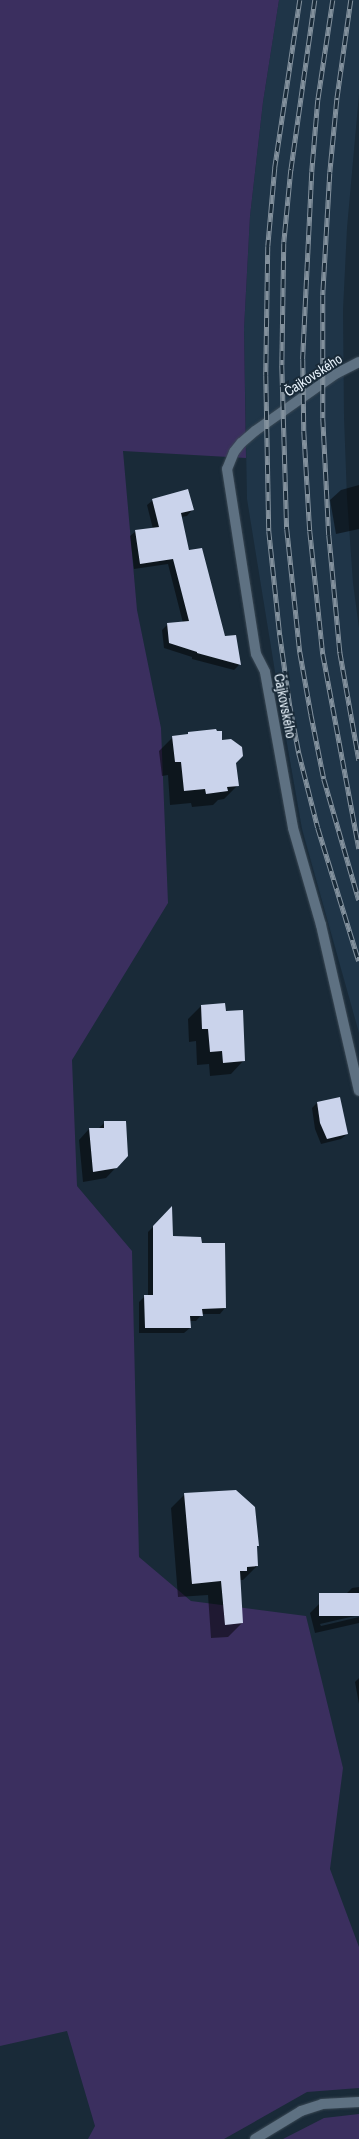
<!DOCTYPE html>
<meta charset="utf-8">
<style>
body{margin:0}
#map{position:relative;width:359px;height:2139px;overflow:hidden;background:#192a38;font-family:"Archivo Narrow",sans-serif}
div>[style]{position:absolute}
.built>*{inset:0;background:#1f3548}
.green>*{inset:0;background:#3b2f5f}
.shadow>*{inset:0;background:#0007}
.building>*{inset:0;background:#cad3eb;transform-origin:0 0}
.roads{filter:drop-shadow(0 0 1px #3a4854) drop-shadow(0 0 1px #3a4854)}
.minor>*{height:10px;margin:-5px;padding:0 5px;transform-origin:5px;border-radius:5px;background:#5e7182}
.rail>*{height:4.5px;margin-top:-2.25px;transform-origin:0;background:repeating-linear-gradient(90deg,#192a38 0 9px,#83919d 0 18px);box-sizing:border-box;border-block:1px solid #83919d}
span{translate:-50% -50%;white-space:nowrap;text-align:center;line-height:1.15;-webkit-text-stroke:4px #192a38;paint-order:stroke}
.street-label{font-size:14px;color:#e6f1fa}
</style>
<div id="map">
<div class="built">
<i style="clip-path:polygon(279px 0,359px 0,359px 94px,347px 228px,343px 310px,344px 417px,347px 498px,353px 583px,359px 628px,359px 1033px,302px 829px,283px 721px,247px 499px,244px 329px,250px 216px,263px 102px)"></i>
</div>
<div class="green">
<i style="clip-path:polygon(0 0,279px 0,263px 102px,250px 216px,244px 329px,246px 458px,123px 451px,137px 610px,161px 728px,168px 903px,72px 1060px,77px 1186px,132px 1251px,139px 1557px,191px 1601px,306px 1616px,343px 1768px,330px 1869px,359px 1947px,359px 2088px,307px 2092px,224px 2139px,88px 2139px,95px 2126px,67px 2031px,0 2046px)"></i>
<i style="clip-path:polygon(359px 2114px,359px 2139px,283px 2139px,324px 2118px)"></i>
</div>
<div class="shadow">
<i style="clip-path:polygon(359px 485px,359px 529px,336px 534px,330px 500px,341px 490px)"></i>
<i style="clip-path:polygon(153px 500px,192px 510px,187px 516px,181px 517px,189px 552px,224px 637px,239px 665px,234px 670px,192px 659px,192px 657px,164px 648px,162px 630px,168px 624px,183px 623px,168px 564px,134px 569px,130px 536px,136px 531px,153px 529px,147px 505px)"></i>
<i style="clip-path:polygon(189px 733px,221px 741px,235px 763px,238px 785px,224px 799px,218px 800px,213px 805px,192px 807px,191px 803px,170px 805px,168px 775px,162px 776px,159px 751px,173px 737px,186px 736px)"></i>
<i style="clip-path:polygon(224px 1004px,225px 1012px,244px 1060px,231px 1074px,210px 1076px,209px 1064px,197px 1065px,196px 1041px,189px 1042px,188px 1019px,201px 1006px)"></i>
<i style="clip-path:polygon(317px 1103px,347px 1134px,341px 1139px,321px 1144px,315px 1129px,312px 1108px)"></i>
<i style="clip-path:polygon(105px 1122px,127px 1156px,106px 1178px,83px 1182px,79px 1140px,89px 1129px,98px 1129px)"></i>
<i style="clip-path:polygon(171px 1209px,172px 1237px,201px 1244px,224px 1244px,225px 1308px,220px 1314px,202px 1314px,196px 1321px,190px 1321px,190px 1328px,184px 1333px,139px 1333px,139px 1302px,145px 1296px,148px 1296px,148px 1232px)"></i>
<i style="clip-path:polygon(185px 1494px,258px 1545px,256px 1547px,257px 1566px,243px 1580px,239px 1580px,242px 1623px,228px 1637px,211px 1638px,208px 1595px,178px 1597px,171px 1508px)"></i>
<i style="clip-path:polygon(359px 1587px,359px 1615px,320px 1624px,321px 1626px,359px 1617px,359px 1623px,315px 1633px,310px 1613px,321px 1602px,342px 1598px,352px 1588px)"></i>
<i style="clip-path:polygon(359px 1678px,359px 1704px,355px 1682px)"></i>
</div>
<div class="building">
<i style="clip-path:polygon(188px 489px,194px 510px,181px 513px,189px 550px,202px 548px,225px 636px,236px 635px,241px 665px,197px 653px,197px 652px,169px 643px,167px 623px,189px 621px,173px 559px,140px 564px,135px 530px,159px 527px,152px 499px)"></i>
<i style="clip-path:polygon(216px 729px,217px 731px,222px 731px,222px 740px,231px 739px,242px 747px,243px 756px,236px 763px,239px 786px,227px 787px,228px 791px,206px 794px,205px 789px,184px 791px,181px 762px,175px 762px,172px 736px,188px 734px,188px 732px)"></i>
<i style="clip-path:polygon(225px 1003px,226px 1011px,243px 1010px,245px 1061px,223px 1063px,222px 1051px,210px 1052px,208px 1029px,202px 1029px,201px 1005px)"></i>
<i style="clip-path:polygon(340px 1097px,348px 1134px,327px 1139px,320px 1123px,317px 1102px)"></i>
<i style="clip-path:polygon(104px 1121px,126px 1121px,128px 1156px,117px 1168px,93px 1172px,89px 1128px,104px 1128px)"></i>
<i style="clip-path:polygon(172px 1206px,173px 1236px,201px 1237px,202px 1243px,225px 1243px,226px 1308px,202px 1309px,203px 1316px,190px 1316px,191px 1328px,145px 1328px,144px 1295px,153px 1295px,153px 1226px)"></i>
<i style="clip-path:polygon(236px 1490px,255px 1507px,259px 1546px,257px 1546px,258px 1566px,247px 1567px,247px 1571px,240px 1571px,243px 1623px,225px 1625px,221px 1581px,192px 1584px,184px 1493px)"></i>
<i style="left:359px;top:1593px;width:23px;height:40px;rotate:90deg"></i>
</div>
<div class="roads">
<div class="minor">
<i style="left:359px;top:362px;width:25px;rotate:153deg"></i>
<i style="left:337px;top:373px;width:100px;rotate:144.7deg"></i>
<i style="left:255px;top:431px;width:18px;rotate:139deg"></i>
<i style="left:241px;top:443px;width:11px;rotate:128deg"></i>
<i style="left:234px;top:452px;width:18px;rotate:112deg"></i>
<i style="left:227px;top:469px;width:187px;rotate:81.1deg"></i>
<i style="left:256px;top:654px;width:20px;rotate:63deg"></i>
<i style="left:265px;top:672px;width:158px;rotate:79.8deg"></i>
<i style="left:293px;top:828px;width:101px;rotate:73.9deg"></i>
<i style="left:321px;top:925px;width:170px;rotate:77.1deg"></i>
<i style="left:255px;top:2139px;width:54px;rotate:-31.3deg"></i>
<i style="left:301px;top:2111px;width:22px;rotate:-18deg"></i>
<i style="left:322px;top:2104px;width:37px;rotate:-3deg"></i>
</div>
</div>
<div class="rail">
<i style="left:300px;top:0;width:170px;rotate:98.5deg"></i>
<i style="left:275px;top:168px;width:78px;rotate:95.1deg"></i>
<i style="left:268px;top:246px;width:129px;rotate:90.9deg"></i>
<i style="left:266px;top:375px;width:156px;rotate:88.9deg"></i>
<i style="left:269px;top:531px;width:105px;rotate:84deg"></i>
<i style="left:280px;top:635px;width:72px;rotate:82deg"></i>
<i style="left:290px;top:706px;width:48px;rotate:79.2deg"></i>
<i style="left:299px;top:753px;width:77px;rotate:75.8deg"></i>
<i style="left:318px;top:828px;width:139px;rotate:72.9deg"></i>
<i style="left:315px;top:0;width:172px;rotate:98deg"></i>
<i style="left:291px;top:170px;width:73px;rotate:95.5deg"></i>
<i style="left:284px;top:243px;width:122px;rotate:90.9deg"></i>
<i style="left:282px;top:365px;width:164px;rotate:88.3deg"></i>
<i style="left:287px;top:529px;width:124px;rotate:84deg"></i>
<i style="left:300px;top:652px;width:63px;rotate:79.9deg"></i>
<i style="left:311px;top:714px;width:66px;rotate:78.7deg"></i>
<i style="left:324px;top:779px;width:126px;rotate:73.9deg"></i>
<i style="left:333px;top:0;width:101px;rotate:98.5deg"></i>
<i style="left:318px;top:100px;width:72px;rotate:94.8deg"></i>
<i style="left:312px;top:172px;width:187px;rotate:92.8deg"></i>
<i style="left:303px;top:359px;width:72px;rotate:89.2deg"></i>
<i style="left:304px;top:431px;width:100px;rotate:86.6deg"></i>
<i style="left:310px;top:531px;width:124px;rotate:84deg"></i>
<i style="left:323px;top:654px;width:198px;rotate:79.5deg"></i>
<i style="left:351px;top:0;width:101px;rotate:98deg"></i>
<i style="left:337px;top:100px;width:73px;rotate:95.5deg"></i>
<i style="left:330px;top:173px;width:122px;rotate:93.3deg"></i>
<i style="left:323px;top:295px;width:123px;rotate:90deg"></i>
<i style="left:323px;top:418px;width:117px;rotate:87.1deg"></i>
<i style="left:329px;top:535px;width:118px;rotate:84.6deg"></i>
<i style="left:340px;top:652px;width:110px;rotate:80deg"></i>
</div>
<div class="street-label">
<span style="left:313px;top:375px;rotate:-33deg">Čajkovského</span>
<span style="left:285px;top:706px;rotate:79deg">Čajkovského</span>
</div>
</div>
